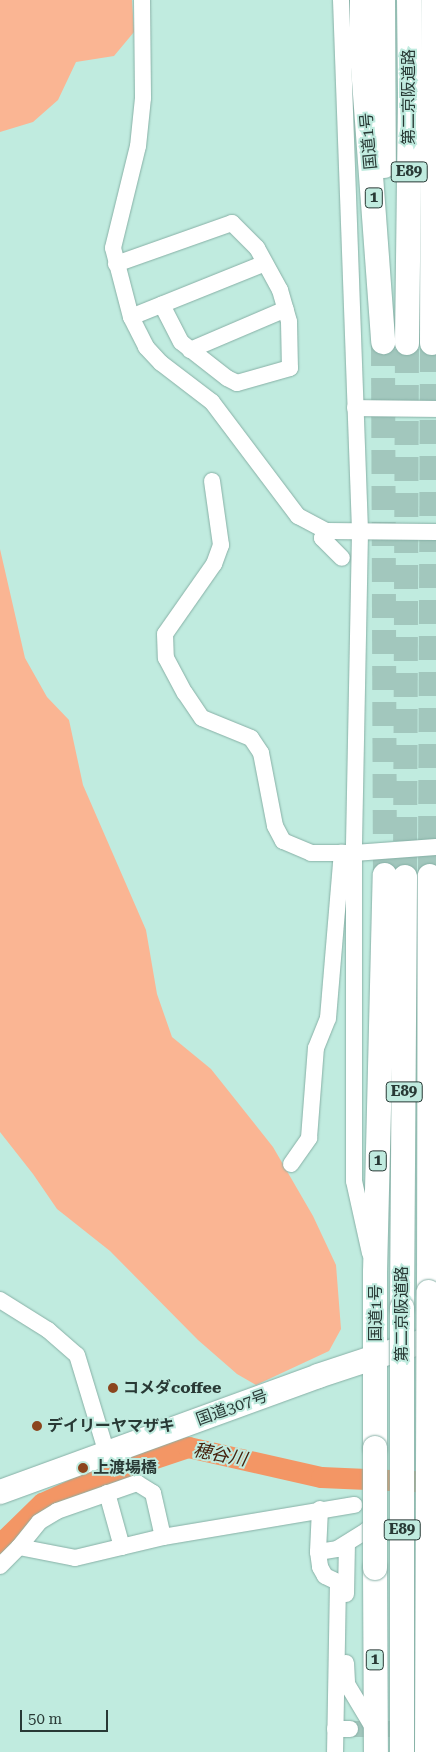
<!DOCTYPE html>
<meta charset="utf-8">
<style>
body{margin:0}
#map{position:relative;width:436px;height:1752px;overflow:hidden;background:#c0ebdf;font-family:"Roboto Serif","Noto Sans JP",serif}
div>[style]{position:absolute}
.green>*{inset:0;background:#fab593}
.river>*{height:21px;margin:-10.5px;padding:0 10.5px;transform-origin:10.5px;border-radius:10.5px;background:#f39665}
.minor-tunnel>*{height:16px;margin-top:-8px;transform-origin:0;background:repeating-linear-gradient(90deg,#a2c7bd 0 16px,transparent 0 24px)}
.highway-tunnel>*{height:24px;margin-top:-12px;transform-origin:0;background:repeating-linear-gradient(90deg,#a2c7bd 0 24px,transparent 0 36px)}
.roads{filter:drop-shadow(0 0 1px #87b0a6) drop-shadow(0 0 1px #87b0a6)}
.minor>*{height:16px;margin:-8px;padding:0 8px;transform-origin:8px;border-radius:8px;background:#fff}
.highway>*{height:24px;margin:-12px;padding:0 12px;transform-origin:12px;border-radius:12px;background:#fff}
.bridges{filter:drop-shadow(0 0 1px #87b0a6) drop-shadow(0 0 1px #87b0a6)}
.highway-bridge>*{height:24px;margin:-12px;padding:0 12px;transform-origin:12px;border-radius:12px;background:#fff}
.dots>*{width:14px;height:14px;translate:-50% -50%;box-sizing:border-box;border:2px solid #c0ebdf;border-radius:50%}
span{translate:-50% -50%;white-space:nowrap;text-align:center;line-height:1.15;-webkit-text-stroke:4px #c0ebdf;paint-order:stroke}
.shield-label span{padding:1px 4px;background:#c0ebdf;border:1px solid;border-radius:4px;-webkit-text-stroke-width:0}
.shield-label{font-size:15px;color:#283935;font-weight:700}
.street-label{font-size:16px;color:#283935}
.poi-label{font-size:16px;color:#283935;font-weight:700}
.left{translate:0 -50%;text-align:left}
.water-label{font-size:18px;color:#46220d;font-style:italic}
.scale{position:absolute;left:20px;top:1710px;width:88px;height:22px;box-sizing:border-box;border:2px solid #283935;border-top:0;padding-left:6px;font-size:15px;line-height:18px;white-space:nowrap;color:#283935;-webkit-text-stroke:4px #c0ebdf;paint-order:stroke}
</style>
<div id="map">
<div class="green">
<i style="clip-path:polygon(0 0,132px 0,134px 32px,114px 56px,76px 62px,58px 100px,33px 122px,0 132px)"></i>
<i style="clip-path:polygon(0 549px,25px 658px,47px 697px,69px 720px,83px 785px,146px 930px,157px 994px,172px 1037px,211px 1069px,273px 1147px,313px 1216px,336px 1265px,341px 1329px,329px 1351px,256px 1385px,237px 1374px,198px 1340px,110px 1251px,57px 1209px,33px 1174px,0 1132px)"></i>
</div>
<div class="river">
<i style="left:0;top:1544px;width:59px;rotate:-44.3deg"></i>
<i style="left:42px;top:1503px;width:68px;rotate:-24.3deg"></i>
<i style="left:104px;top:1475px;width:89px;rotate:-18.4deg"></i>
<i style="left:188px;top:1447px;width:136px;rotate:12.7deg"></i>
<i style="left:321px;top:1477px;width:115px;rotate:2.5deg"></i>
</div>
<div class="minor-tunnel">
<i style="left:350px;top:1729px;width:61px"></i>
</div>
<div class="highway-tunnel">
<i style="left:383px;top:342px;width:533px;rotate:89.79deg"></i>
<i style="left:430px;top:876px;width:533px;rotate:-89.79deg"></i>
<i style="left:405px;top:877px;width:534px;rotate:-89.79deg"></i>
</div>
<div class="roads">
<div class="minor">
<i style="left:142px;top:0;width:98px;rotate:89.4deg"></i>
<i style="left:143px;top:98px;width:48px;rotate:95.9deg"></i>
<i style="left:138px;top:146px;width:105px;rotate:103.8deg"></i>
<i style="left:113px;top:248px;width:71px;rotate:75.4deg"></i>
<i style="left:131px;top:317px;width:34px;rotate:63deg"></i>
<i style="left:146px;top:347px;width:22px;rotate:47deg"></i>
<i style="left:161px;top:363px;width:64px;rotate:37.4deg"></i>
<i style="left:212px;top:402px;width:143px;rotate:53deg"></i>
<i style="left:298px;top:516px;width:32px;rotate:28deg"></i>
<i style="left:326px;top:531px;width:110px;rotate:0.5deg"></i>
<i style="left:341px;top:0;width:532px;rotate:87.95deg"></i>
<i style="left:360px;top:532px;width:321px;rotate:91.1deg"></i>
<i style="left:354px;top:853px;width:328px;rotate:90deg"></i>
<i style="left:354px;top:1181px;width:74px;rotate:77.5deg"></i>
<i style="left:116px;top:264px;width:123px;rotate:-19.5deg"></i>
<i style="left:232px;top:223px;width:35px;rotate:45deg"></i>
<i style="left:257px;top:248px;width:48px;rotate:61.3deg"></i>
<i style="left:280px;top:290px;width:33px;rotate:74deg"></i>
<i style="left:289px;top:322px;width:46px;rotate:88.8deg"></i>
<i style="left:290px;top:368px;width:55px;rotate:164.2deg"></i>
<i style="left:237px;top:383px;width:11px;rotate:-153deg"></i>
<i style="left:227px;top:378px;width:58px;rotate:-142deg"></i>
<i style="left:181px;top:342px;width:42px;rotate:-117.2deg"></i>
<i style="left:131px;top:317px;width:144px;rotate:-21.9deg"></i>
<i style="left:190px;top:350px;width:104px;rotate:-23.1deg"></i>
<i style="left:355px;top:408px;width:81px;rotate:0.7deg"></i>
<i style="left:212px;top:481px;width:65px;rotate:82deg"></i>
<i style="left:221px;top:545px;width:20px;rotate:110deg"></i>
<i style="left:214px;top:564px;width:85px;rotate:125deg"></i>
<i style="left:165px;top:634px;width:24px;rotate:88deg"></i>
<i style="left:166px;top:658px;width:40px;rotate:62deg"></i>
<i style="left:185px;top:693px;width:30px;rotate:56deg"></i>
<i style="left:202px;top:718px;width:53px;rotate:22.2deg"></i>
<i style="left:251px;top:738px;width:18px;rotate:56deg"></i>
<i style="left:261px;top:753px;width:74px;rotate:79.1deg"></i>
<i style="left:275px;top:826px;width:17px;rotate:62deg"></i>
<i style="left:283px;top:841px;width:30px;rotate:23deg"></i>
<i style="left:311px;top:853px;width:43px"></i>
<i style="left:354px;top:853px;width:82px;rotate:-4.2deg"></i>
<i style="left:326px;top:531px;width:8px;rotate:120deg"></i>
<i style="left:322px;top:538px;width:28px;rotate:45deg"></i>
<i style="left:291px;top:1164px;width:32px;rotate:-55deg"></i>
<i style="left:309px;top:1138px;width:90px;rotate:-85.6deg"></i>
<i style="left:316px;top:1048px;width:32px;rotate:-68deg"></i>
<i style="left:328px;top:1018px;width:166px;rotate:-85.2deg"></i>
<i style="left:0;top:1300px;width:57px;rotate:32deg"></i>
<i style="left:48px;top:1330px;width:38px;rotate:41deg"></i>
<i style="left:77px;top:1355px;width:103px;rotate:73.1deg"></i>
<i style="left:107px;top:1493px;width:56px;rotate:74.5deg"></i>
<i style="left:320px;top:1509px;width:43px;rotate:92.7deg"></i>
<i style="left:318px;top:1552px;width:15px;rotate:82deg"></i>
<i style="left:320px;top:1567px;width:10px;rotate:61deg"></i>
<i style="left:325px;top:1576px;width:14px;rotate:25deg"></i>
<i style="left:338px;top:1582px;width:170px;rotate:91deg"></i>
<i style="left:19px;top:1547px;width:32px;rotate:-51deg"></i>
<i style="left:39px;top:1522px;width:21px;rotate:-31deg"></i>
<i style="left:57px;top:1511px;width:85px;rotate:-19.3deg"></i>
<i style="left:137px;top:1483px;width:19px;rotate:32deg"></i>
<i style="left:153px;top:1493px;width:45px;rotate:77.2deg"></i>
<i style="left:318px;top:1552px;width:19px;rotate:-9deg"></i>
<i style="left:337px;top:1549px;width:36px;rotate:-32deg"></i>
<i style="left:367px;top:1530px;width:69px;rotate:-4.1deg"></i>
<i style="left:0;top:1566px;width:27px;rotate:-45deg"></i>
<i style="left:19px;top:1547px;width:57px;rotate:11.1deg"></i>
<i style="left:75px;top:1558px;width:90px;rotate:-13.4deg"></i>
<i style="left:163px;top:1537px;width:194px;rotate:-9.5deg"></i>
<i style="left:346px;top:1594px;width:50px;rotate:-88.9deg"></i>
<i style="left:346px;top:1663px;width:21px;rotate:87deg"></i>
<i style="left:347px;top:1684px;width:52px;rotate:59deg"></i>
<i style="left:335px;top:1729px;width:15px"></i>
</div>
<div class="highway">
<i style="left:362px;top:0;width:53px;rotate:90deg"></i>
<i style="left:362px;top:53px;width:290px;rotate:85.8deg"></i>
<i style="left:383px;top:0;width:166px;rotate:89.7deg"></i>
<i style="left:407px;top:343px;width:249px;rotate:-89.3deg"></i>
<i style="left:410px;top:94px;width:94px;rotate:-90.6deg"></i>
<i style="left:432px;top:343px;width:343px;rotate:-89.8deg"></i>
<i style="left:429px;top:1292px;width:416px;rotate:-89.9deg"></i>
<i style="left:402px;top:1308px;width:431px;rotate:-89.6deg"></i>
<i style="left:375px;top:1448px;width:176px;rotate:-90deg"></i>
<i style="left:375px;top:1272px;width:397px;rotate:-88.6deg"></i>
<i style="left:0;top:1492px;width:338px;rotate:-20deg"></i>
<i style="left:318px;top:1376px;width:124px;rotate:-18.3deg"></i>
<i style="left:375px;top:1568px;width:184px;rotate:89.7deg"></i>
</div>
</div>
<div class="bridges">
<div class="highway-bridge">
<i style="left:375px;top:1448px;width:120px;rotate:90deg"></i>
<i style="left:402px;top:1752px;width:444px;rotate:-90deg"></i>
<i style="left:427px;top:1752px;width:460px;rotate:-89.8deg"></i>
</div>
</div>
<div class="dots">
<i style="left:113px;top:1388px;background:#8b451d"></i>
<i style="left:37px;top:1426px;background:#8b451d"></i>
<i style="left:83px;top:1468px;background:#8b451d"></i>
</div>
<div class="shield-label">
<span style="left:409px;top:172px">E89</span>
<span style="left:374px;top:198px">1</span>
<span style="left:404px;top:1092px">E89</span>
<span style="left:378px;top:1161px">1</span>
<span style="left:402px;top:1530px">E89</span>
<span style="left:375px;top:1660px">1</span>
</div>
<div class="street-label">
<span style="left:409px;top:97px;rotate:-90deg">第二京阪道路</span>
<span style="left:369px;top:141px;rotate:-95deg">国道1号</span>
<span style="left:376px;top:1313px;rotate:-90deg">国道1号</span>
<span style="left:402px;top:1314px;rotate:-90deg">第二京阪道路</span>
<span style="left:232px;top:1408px;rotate:-20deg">国道307号</span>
</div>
<div class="poi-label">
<span class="left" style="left:123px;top:1388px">コメダcoffee</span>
<span class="left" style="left:47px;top:1426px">デイリーヤマザキ</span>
<span class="left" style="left:93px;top:1468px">上渡場橋</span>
</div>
<div class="water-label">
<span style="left:220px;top:1455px;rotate:11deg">穂谷川</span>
</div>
<div class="scale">50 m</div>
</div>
